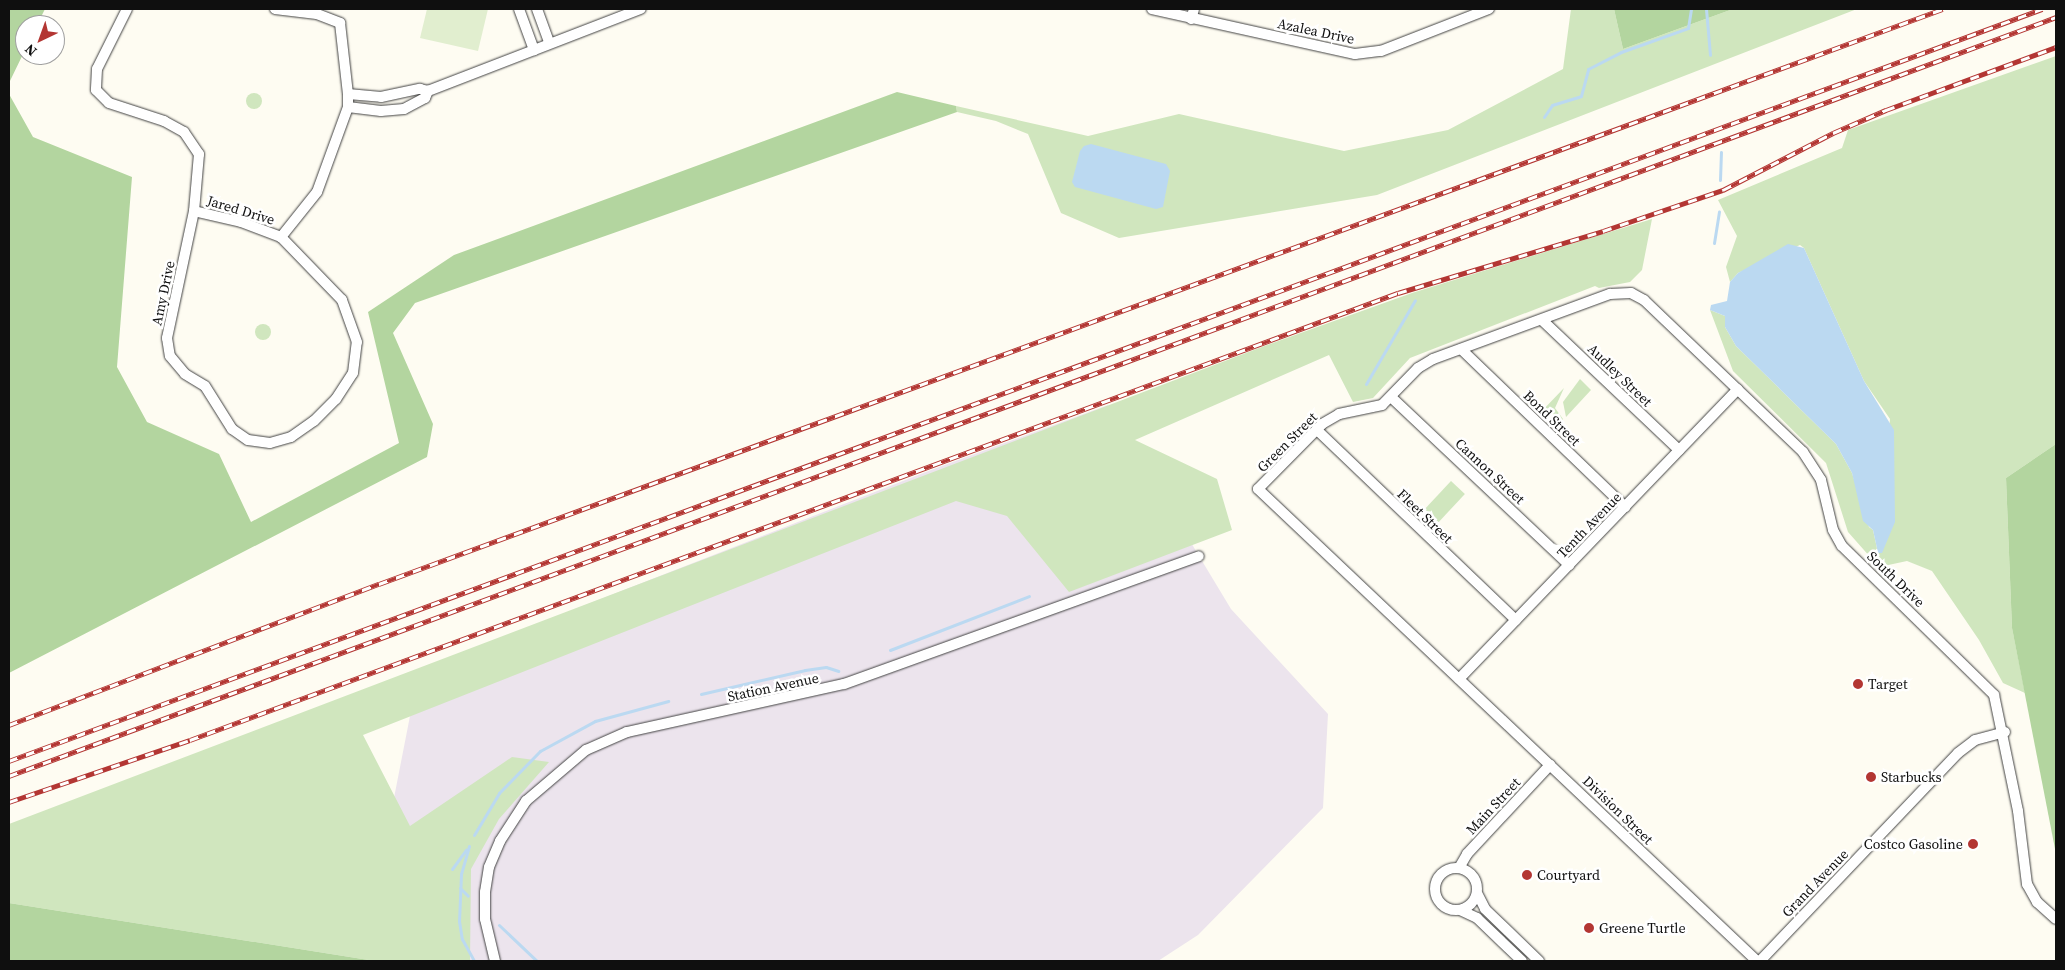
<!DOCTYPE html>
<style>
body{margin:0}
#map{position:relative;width:2065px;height:970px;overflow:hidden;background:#fefcf2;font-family:"Source Serif 4",serif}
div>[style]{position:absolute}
.industrial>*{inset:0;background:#ece4ed}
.green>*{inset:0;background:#d0e6be;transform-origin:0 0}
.round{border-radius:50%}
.forest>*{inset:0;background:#b3d59f}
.pitch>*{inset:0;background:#e1eecf}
.water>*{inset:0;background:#bbd9f1}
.stream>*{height:3px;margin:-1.5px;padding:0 1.5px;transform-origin:1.5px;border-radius:1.5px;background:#bbd9f1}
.roads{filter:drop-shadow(0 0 1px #424242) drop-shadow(0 0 1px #424242)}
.street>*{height:10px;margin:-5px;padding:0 5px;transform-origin:5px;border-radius:5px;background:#fff}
.street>.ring{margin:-5px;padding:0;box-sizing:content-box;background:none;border:10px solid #fff;border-radius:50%}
.rail>*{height:5px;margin-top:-2.5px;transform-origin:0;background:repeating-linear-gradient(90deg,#fff 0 9px,#b33633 0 18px);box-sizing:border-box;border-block:1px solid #b33633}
.dots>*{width:14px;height:14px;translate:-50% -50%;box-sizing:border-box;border:2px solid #fff;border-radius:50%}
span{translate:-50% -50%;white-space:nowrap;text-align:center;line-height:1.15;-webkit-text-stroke:5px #fff;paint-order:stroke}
.street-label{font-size:14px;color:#0f0f0f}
.poi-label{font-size:14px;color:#0f0f0f}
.left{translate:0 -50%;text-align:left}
.right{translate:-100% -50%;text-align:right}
.frame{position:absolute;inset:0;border:10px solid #0f0f0f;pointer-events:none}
.north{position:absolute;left:15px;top:15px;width:50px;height:50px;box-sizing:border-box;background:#fff;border:1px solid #9f9f9f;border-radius:50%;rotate:222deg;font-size:14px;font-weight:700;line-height:20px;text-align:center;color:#0f0f0f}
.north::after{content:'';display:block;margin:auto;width:18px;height:22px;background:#b33633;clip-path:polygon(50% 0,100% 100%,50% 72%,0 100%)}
</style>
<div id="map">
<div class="industrial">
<i style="clip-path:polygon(1108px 405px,1231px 609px,1328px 714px,1323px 808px,1198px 935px,1158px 961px,422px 961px,384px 849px,419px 670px,931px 470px)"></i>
</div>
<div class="green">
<i style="clip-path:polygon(1571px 9px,1614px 9px,1623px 49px,1733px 9px,1857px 9px,1377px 195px,1119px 238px,1061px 213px,1028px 134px,996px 121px,957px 112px,956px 106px,1088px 136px,1179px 114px,1344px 151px,1448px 130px,1563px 69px)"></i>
<i style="clip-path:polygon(2056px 56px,2056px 444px,2006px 478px,2012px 628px,2025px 693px,2003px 683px,1979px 640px,1932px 571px,1907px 561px,1879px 567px,1848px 532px,1826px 463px,1733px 371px,1710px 310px,1725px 316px,1725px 327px,1736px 346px,1836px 444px,1852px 473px,1869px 527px,1873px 530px,1878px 553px,1890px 419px,1864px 381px,1804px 248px,1800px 245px,1738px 273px,1730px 282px,1726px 267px,1737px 236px,1718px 200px,1842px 148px,1848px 130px)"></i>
<i class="round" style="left:246px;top:93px;width:16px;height:16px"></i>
<i style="clip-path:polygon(1652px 219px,1642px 270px,1630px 282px,1599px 288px,1595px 286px,1410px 358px,1373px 398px,1353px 402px,1329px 355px,1135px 440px,1217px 479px,1232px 530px,1069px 592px,1007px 516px,956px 501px,363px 735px,410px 826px,512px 757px,549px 762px,499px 819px,471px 869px,470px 961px,375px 961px,9px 903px,9px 824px,1259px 348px,1412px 293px)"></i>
<i class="round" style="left:255px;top:324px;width:16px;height:16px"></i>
<i style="clip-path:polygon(1580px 379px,1591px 390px,1566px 417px,1563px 402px)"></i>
<i style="clip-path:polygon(1564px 388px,1555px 408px,1563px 419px,1561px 422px,1549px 410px,1543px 416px,1540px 413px)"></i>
<i style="left:1451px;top:481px;width:19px;height:39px;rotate:43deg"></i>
</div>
<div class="forest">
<i style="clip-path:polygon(9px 9px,45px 9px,37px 25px,25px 25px,25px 50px,9px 83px)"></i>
<i style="clip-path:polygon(1614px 9px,1733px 9px,1623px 49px)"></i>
<i style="clip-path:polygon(897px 92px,956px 106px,957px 112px,415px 303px,393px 333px,433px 424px,427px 457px,9px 673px,9px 94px,33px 137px,132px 177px,117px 367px,147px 422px,219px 454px,251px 522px,399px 443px,368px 312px,454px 255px)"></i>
<i style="clip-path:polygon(2056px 444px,2056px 854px,2012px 628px,2006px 478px)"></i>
<i style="clip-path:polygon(9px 903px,375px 961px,9px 961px)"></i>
</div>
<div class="pitch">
<i style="clip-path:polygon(427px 9px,488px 9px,478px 51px,420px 38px)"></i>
</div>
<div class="water">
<i style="clip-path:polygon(1091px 144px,1166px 164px,1170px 171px,1163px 207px,1156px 209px,1075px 187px,1072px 182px,1080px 151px,1084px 146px)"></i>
<i style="clip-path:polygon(1788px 244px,1804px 248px,1864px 381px,1894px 430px,1895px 522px,1882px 553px,1878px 553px,1873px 530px,1863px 521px,1852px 473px,1836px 444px,1736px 346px,1725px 327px,1725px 316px,1710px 310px,1711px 305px,1727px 301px,1730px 282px,1738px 273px)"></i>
</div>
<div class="stream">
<i style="left:1706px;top:9px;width:46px;rotate:85deg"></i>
<i style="left:1544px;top:117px;width:14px;rotate:-56deg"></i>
<i style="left:1552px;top:105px;width:30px;rotate:-17deg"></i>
<i style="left:1581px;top:96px;width:28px;rotate:-75deg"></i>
<i style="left:1588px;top:69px;width:37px;rotate:-27deg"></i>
<i style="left:1621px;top:52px;width:71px;rotate:-19.7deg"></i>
<i style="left:1688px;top:28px;width:19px;rotate:-81deg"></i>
<i style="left:1720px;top:180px;width:28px;rotate:-88deg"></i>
<i style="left:1714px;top:243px;width:32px;rotate:-81deg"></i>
<i style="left:1366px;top:384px;width:97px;rotate:-59.7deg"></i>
<i style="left:890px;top:650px;width:149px;rotate:-21.2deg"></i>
<i style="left:701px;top:694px;width:107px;rotate:-13deg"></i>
<i style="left:805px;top:670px;width:21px;rotate:-8deg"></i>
<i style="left:826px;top:667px;width:13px;rotate:18deg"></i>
<i style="left:474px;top:835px;width:49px;rotate:-59.2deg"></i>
<i style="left:499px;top:793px;width:59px;rotate:-45.7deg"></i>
<i style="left:540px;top:751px;width:63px;rotate:-28.6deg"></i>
<i style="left:595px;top:721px;width:76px;rotate:-15.3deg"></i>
<i style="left:469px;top:846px;width:29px;rotate:106deg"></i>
<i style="left:461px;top:874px;width:47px;rotate:92.4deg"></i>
<i style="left:459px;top:921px;width:18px;rotate:81deg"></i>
<i style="left:462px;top:939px;width:25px;rotate:61deg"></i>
<i style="left:452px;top:869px;width:24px;rotate:-54deg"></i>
<i style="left:460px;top:888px;width:11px;rotate:45deg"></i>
<i style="left:499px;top:925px;width:52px;rotate:43.5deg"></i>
</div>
<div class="roads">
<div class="street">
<i style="left:127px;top:9px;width:67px;rotate:116.6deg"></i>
<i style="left:97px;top:69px;width:21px;rotate:93deg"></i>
<i style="left:96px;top:90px;width:18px;rotate:45deg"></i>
<i style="left:109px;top:103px;width:58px;rotate:18.1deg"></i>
<i style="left:164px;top:121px;width:23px;rotate:29deg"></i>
<i style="left:184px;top:132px;width:27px;rotate:56deg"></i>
<i style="left:199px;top:154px;width:57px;rotate:95deg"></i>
<i style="left:194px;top:211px;width:130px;rotate:102deg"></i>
<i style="left:167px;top:338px;width:18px;rotate:81deg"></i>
<i style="left:170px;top:356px;width:23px;rotate:50deg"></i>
<i style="left:185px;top:374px;width:23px;rotate:31deg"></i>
<i style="left:205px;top:386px;width:51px;rotate:57.9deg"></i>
<i style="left:232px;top:429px;width:19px;rotate:35deg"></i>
<i style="left:248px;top:440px;width:22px;rotate:8deg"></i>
<i style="left:270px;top:443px;width:22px;rotate:-16deg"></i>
<i style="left:291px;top:437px;width:28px;rotate:-35deg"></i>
<i style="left:314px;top:421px;width:31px;rotate:-45deg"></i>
<i style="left:336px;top:399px;width:31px;rotate:-57deg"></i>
<i style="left:353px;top:373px;width:31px;rotate:-83deg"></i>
<i style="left:357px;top:342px;width:45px;rotate:-109.7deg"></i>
<i style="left:342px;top:300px;width:88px;rotate:-134.1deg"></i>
<i style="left:281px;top:237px;width:43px;rotate:-159.4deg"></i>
<i style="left:241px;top:222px;width:48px;rotate:-166.8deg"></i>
<i style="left:275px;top:9px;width:42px;rotate:6.8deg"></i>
<i style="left:317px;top:14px;width:25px;rotate:21deg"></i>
<i style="left:340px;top:23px;width:71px;rotate:83.6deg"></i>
<i style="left:348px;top:94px;width:13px;rotate:90deg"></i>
<i style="left:348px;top:107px;width:90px;rotate:110deg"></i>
<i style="left:317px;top:192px;width:58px;rotate:128.7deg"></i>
<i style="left:519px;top:9px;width:44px;rotate:69.9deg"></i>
<i style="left:537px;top:9px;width:35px;rotate:70deg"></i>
<i style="left:1152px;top:9px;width:208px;rotate:12.5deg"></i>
<i style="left:1355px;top:54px;width:26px;rotate:-7deg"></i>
<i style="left:1381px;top:51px;width:116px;rotate:-21.3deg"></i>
<i style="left:1191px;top:19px;width:10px;rotate:-73deg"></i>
<i style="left:348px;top:94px;width:33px;rotate:5deg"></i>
<i style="left:381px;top:97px;width:40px;rotate:-12deg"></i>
<i style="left:420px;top:89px;width:8px;rotate:14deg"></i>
<i style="left:428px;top:91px;width:228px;rotate:-21.1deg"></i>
<i style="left:348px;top:107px;width:33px;rotate:7deg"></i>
<i style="left:381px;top:111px;width:23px;rotate:-5deg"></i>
<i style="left:404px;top:109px;width:24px;rotate:-28deg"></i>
<i style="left:425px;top:98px;width:8px;rotate:-67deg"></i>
<i style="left:1542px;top:320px;width:189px;rotate:43.5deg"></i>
<i style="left:1461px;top:349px;width:228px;rotate:43.9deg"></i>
<i style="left:1391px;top:397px;width:245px;rotate:43.3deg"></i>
<i style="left:1317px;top:430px;width:275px;rotate:43.7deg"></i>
<i style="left:1459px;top:679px;width:402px;rotate:-46.1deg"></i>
<i class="ring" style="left:1435px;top:868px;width:32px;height:32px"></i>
<i style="left:1459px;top:868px;width:16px;rotate:-60deg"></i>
<i style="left:1467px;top:854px;width:122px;rotate:-47deg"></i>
<i style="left:1477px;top:893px;width:18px;rotate:63deg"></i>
<i style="left:1485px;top:909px;width:75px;rotate:43.9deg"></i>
<i style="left:1460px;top:910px;width:19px;rotate:25deg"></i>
<i style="left:1477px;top:918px;width:62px;rotate:43.7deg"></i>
<i style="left:495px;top:961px;width:43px;rotate:-103.4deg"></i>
<i style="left:485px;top:919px;width:27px;rotate:-90deg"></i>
<i style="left:485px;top:892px;width:25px;rotate:-81deg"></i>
<i style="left:489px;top:867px;width:28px;rotate:-67deg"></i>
<i style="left:500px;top:841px;width:48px;rotate:-57deg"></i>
<i style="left:526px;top:801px;width:79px;rotate:-40.4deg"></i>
<i style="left:586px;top:750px;width:45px;rotate:-23.7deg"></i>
<i style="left:627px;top:732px;width:222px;rotate:-12.5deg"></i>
<i style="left:844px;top:684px;width:377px;rotate:-19.8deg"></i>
<i style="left:1757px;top:961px;width:687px;rotate:-136.59deg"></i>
<i style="left:1258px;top:489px;width:91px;rotate:-45.4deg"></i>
<i style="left:1322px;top:424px;width:20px;rotate:-30deg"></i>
<i style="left:1339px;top:414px;width:44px;rotate:-11.8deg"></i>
<i style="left:1382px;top:405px;width:52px;rotate:-45.8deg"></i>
<i style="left:1418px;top:368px;width:17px;rotate:-31deg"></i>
<i style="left:1433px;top:359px;width:189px;rotate:-20.2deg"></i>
<i style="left:1610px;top:294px;width:21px;rotate:-3deg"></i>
<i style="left:1631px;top:293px;width:15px;rotate:28deg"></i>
<i style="left:1644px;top:300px;width:220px;rotate:43.7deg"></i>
<i style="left:1803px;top:452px;width:33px;rotate:57deg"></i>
<i style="left:1821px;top:480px;width:51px;rotate:76.5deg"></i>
<i style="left:1833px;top:530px;width:18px;rotate:61deg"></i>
<i style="left:1842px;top:546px;width:213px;rotate:44.4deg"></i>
<i style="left:1994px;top:695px;width:118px;rotate:78.3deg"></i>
<i style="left:2018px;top:811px;width:74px;rotate:83deg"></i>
<i style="left:2027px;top:884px;width:21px;rotate:61deg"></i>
<i style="left:2037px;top:902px;width:25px;rotate:42deg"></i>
<i style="left:1760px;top:961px;width:287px;rotate:-46.4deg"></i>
<i style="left:1958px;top:753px;width:21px;rotate:-37deg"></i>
<i style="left:1975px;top:740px;width:31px;rotate:-15deg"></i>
</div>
</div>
<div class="rail">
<i style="left:9px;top:725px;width:396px;rotate:-20.9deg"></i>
<i style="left:379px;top:584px;width:1666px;rotate:-20.19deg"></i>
<i style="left:9px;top:761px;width:2168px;rotate:-20.3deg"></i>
<i style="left:9px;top:776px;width:2183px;rotate:-20.34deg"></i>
<i style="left:9px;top:802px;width:191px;rotate:-18.9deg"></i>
<i style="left:190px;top:740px;width:1288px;rotate:-20.31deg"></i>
<i style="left:1398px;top:293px;width:214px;rotate:-16.8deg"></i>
<i style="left:1603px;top:231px;width:127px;rotate:-18.9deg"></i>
<i style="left:1723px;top:190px;width:124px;rotate:-27.4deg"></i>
<i style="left:1833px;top:133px;width:58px;rotate:-23.5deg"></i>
<i style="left:1886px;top:110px;width:181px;rotate:-20.3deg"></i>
</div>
<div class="dots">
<i style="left:1858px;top:684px;background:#b33633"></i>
<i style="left:1871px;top:777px;background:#b33633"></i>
<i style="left:1973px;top:844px;background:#b33633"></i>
<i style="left:1527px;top:875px;background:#b33633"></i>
<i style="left:1589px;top:928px;background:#b33633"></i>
</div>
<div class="street-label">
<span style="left:1316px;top:31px;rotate:12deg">Azalea Drive</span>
<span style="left:241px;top:210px;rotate:17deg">Jared Drive</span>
<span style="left:163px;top:293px;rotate:-78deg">Amy Drive</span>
<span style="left:1620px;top:375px;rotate:44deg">Audley Street</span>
<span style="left:1552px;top:418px;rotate:44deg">Bond Street</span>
<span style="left:1287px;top:442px;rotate:-45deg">Green Street</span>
<span style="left:1490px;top:471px;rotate:43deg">Cannon Street</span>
<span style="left:1425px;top:516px;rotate:44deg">Fleet Street</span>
<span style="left:1589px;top:525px;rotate:-46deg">Tenth Avenue</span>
<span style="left:1896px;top:579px;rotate:44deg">South Drive</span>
<span style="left:773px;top:687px;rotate:-12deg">Station Avenue</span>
<span style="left:1493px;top:806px;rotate:-47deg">Main Street</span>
<span style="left:1618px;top:810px;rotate:44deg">Division Street</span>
<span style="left:1815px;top:883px;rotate:-46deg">Grand Avenue</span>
</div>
<div class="poi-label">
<span class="left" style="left:1868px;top:684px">Target</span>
<span class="left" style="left:1881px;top:777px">Starbucks</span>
<span class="right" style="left:1963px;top:844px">Costco Gasoline</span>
<span class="left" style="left:1537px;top:875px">Courtyard</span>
<span class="left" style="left:1599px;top:928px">Greene Turtle</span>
</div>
<div class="frame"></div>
<div class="north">N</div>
</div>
